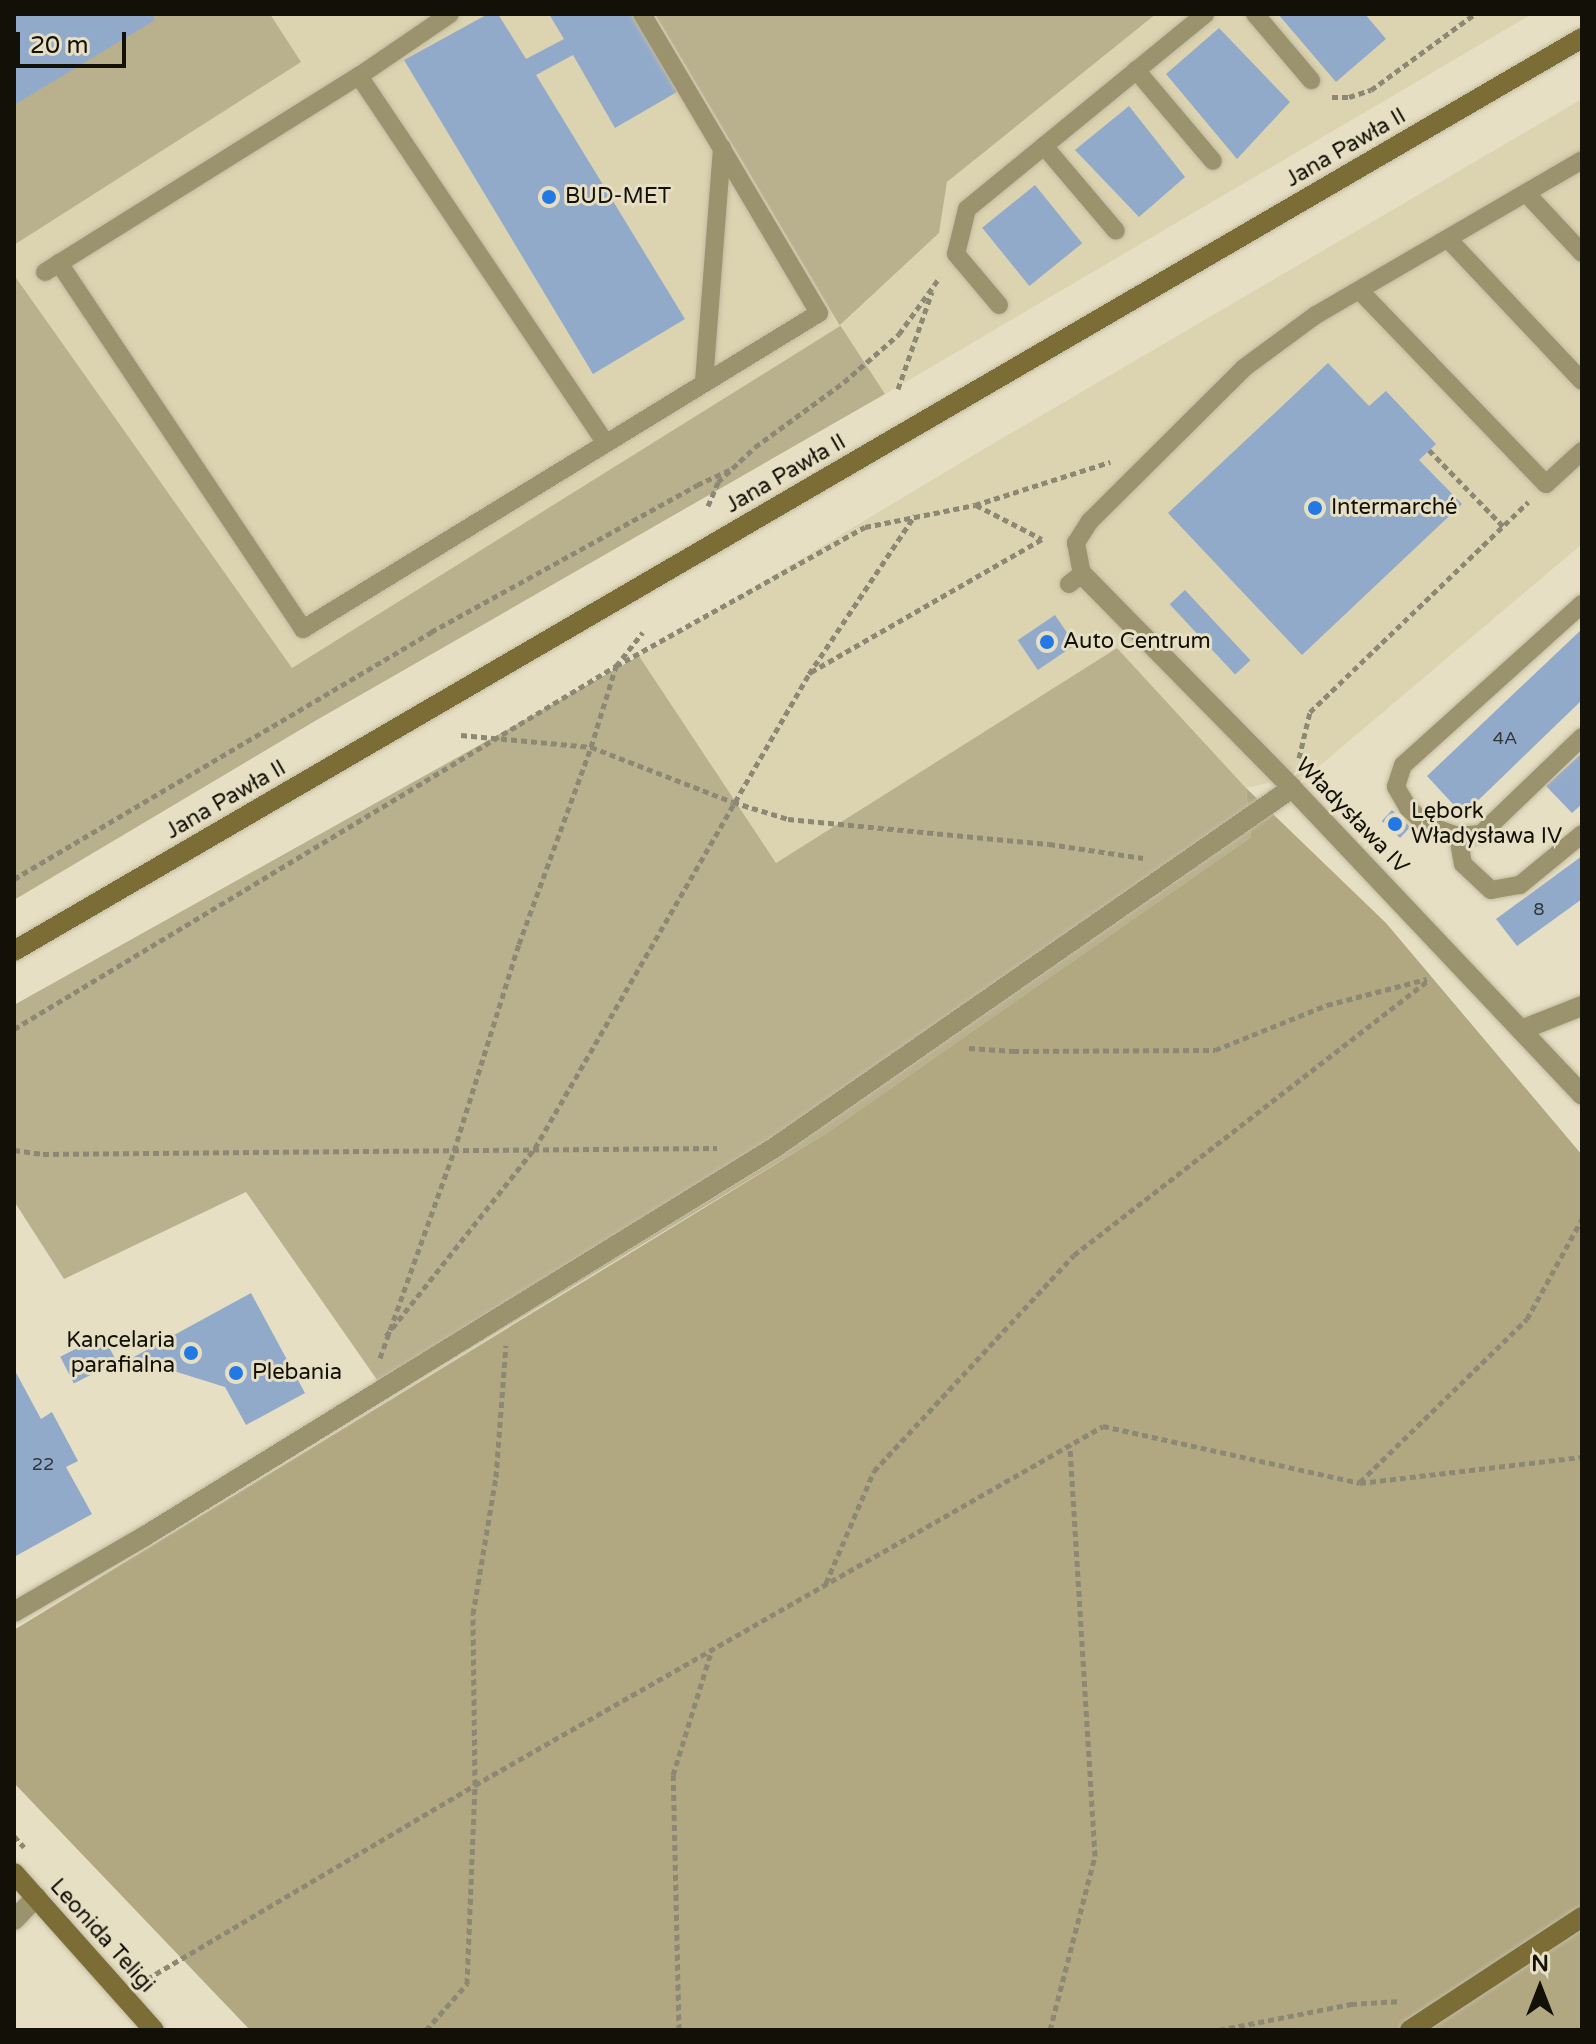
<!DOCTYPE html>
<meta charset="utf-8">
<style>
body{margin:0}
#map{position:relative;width:1596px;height:2044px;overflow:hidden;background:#e6dfc3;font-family:"Varela Round",sans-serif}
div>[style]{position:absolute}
.built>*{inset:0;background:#dcd3b0}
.green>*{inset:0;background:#b9b08e}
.forest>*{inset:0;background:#b1a781}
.building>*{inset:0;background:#92aaca;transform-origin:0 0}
.path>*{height:5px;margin-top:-2.5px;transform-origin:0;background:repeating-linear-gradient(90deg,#8d8874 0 6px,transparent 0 10px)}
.roads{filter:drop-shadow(0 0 2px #c0baa1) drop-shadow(0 0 2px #c0baa1)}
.lane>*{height:18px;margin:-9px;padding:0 9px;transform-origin:9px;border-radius:9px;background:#9b926e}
.street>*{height:20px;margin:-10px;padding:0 10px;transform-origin:10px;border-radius:10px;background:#9b926e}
.secondary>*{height:20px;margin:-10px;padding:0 10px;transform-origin:10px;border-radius:10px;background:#7b6d35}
.dots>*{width:22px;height:22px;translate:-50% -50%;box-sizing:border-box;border:4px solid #e6dfc3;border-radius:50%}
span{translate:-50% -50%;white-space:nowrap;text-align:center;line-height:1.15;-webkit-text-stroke:6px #e6dfc3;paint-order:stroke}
.number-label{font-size:18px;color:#333638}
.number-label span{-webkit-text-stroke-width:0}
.street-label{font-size:22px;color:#131007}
.poi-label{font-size:22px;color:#131007}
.left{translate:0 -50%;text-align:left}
.right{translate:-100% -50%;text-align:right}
.frame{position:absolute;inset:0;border:16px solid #131007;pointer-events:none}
.north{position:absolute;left:1500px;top:1948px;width:80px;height:80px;-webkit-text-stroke:6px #e6dfc3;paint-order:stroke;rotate:0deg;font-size:22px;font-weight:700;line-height:32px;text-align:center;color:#131007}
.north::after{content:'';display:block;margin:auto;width:28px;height:36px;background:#131007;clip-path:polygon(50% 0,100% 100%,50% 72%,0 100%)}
.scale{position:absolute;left:16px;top:32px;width:110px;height:36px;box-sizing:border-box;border:4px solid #131007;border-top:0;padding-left:10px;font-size:24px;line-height:28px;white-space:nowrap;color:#131007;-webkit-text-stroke:6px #e6dfc3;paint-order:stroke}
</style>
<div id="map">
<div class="built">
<i style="clip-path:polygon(270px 14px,655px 14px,840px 325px,939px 233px,947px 182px,1156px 14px,1532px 14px,885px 394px,840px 326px,291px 669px,14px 275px,14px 245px,300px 62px)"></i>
<i style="clip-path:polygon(1582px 99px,1582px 544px,1310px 774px,1246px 788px,1117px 648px,776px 863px,639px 656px,972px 456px)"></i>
</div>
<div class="green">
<i style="clip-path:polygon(14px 14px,270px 14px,301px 62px,14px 245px)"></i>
<i style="clip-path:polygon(655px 14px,1156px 14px,947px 182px,939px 233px,840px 325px,885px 394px,315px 721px,14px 900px,14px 275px,292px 668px,840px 326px)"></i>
<i style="clip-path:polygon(1117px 648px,1246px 788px,1251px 837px,825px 1134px,389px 1397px,246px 1192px,64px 1279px,14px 1201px,14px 1005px,639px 656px,776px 863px)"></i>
</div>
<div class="forest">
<i style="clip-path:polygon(1246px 788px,1386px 923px,1582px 1155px,1582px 2030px,250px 2030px,14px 1783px,14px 1630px,825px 1134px,1251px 837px)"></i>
</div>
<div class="building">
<i style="clip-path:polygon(14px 14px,152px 14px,155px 20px,14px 105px)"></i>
<i style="clip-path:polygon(488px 14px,498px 14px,526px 59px,564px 39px,549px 14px,632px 14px,677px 92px,615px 128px,573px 55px,536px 75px,685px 319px,593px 374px,404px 60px)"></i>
<i style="clip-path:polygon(1278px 14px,1365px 14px,1386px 39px,1336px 82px)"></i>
<i style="clip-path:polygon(1219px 28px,1290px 102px,1237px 159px,1166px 74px)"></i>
<i style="clip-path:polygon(1129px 106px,1185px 177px,1139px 217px,1075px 150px)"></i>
<i style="left:1035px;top:185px;width:75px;height:68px;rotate:51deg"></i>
<i style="clip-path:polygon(1328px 363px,1369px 406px,1386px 391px,1436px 444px,1419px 460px,1462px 504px,1302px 655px,1168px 513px)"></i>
<i style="left:1185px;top:590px;width:96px;height:21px;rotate:47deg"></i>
<i style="left:1055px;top:615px;width:36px;height:45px;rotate:56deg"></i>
<i style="clip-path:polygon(1582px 629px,1582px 700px,1463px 815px,1427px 776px)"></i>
<i style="clip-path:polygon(1582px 753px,1582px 804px,1572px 813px,1546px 786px)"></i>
<i style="left:1392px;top:810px;width:25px;height:15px;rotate:43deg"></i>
<i style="clip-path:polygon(1582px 856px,1582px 899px,1517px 946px,1496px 919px)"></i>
<i style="clip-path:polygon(251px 1293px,305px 1393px,246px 1425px,225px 1387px,132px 1358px)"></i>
<i style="left:103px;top:1335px;width:30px;height:48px;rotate:63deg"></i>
<i style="clip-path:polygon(14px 1369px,41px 1419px,52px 1412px,78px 1461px,66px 1467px,92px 1514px,14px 1557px)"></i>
</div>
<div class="path">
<i style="left:1332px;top:97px;width:17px"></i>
<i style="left:1349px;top:97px;width:23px;rotate:-18deg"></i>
<i style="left:1371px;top:90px;width:129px;rotate:-36.2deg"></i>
<i style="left:898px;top:389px;width:103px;rotate:-70.7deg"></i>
<i style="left:1429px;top:450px;width:107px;rotate:45.8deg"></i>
<i style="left:976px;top:505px;width:74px;rotate:27.3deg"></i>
<i style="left:708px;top:506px;width:26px;rotate:-67deg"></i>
<i style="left:718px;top:482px;width:51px;rotate:-43.4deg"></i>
<i style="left:755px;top:447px;width:110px;rotate:-36.1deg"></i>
<i style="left:844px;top:382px;width:73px;rotate:-41.1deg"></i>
<i style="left:899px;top:334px;width:70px;rotate:-54.3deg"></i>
<i style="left:811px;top:672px;width:267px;rotate:-29.9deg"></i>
<i style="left:461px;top:735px;width:131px;rotate:5.3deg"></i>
<i style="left:591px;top:747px;width:152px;rotate:21.2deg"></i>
<i style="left:733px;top:802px;width:58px;rotate:17.2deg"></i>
<i style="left:788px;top:819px;width:262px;rotate:5.5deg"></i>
<i style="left:1049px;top:844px;width:95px;rotate:8.5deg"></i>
<i style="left:1299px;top:758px;width:47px;rotate:-76.6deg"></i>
<i style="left:1310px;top:712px;width:303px;rotate:-43.9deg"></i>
<i style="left:14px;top:879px;width:485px;rotate:-30.6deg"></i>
<i style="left:431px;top:632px;width:304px;rotate:-28.9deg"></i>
<i style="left:697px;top:485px;width:38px;rotate:-25deg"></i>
<i style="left:14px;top:1029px;width:703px;rotate:-31.09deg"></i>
<i style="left:616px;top:666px;width:285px;rotate:-29.2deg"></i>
<i style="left:865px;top:527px;width:112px;rotate:-11.3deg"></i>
<i style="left:975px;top:505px;width:142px;rotate:-17.7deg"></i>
<i style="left:969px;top:1048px;width:44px;rotate:3.9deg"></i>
<i style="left:1013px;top:1051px;width:202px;rotate:-0.3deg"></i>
<i style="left:1215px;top:1050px;width:121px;rotate:-21.9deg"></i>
<i style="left:1327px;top:1005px;width:103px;rotate:-14.6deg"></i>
<i style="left:14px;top:1150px;width:29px;rotate:8deg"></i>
<i style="left:43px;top:1154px;width:674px;rotate:-0.51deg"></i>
<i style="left:386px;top:1336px;width:240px;rotate:-51.6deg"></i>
<i style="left:535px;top:1148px;width:547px;rotate:-59.97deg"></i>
<i style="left:809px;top:674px;width:191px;rotate:-56.3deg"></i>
<i style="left:380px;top:1358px;width:220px;rotate:-70.3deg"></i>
<i style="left:454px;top:1151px;width:217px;rotate:-72.6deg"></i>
<i style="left:519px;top:944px;width:210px;rotate:-69.9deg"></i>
<i style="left:591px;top:747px;width:85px;rotate:-72.8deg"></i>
<i style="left:616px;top:666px;width:43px;rotate:-51.5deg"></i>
<i style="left:1360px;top:1482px;width:233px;rotate:-44.3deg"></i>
<i style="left:1527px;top:1319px;width:114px;rotate:-61.2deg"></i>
<i style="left:826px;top:1583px;width:122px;rotate:-66.8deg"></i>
<i style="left:874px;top:1471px;width:294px;rotate:-47.2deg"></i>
<i style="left:1074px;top:1255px;width:450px;rotate:-37.8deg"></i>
<i style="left:14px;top:1836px;width:15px;rotate:48deg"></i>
<i style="left:147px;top:1979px;width:381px;rotate:-30.6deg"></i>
<i style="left:475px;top:1785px;width:723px;rotate:-29.75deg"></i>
<i style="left:1103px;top:1426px;width:263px;rotate:12.5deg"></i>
<i style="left:1360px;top:1483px;width:224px;rotate:-6.7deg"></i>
<i style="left:426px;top:2030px;width:62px;rotate:-48.3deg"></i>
<i style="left:467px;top:1984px;width:199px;rotate:-87.7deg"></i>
<i style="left:475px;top:1785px;width:171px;rotate:-90.7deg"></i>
<i style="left:473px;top:1614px;width:139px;rotate:-80.5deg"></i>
<i style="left:496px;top:1477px;width:132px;rotate:-85.7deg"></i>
<i style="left:679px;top:2030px;width:255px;rotate:-91.3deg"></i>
<i style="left:673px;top:1775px;width:132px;rotate:-72.8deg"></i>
<i style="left:1050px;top:2030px;width:180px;rotate:-75.5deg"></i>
<i style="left:1095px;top:1856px;width:412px;rotate:-93.5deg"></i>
<i style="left:1219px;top:2030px;width:135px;rotate:-11.1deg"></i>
<i style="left:1351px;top:2004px;width:50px;rotate:-3.4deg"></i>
</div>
<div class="roads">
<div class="lane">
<i style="left:1255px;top:14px;width:87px;rotate:49.7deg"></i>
<i style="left:1136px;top:70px;width:119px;rotate:49.8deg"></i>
<i style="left:359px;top:76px;width:441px;rotate:56.1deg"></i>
<i style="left:1044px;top:146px;width:111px;rotate:49.7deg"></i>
<i style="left:1526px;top:193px;width:82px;rotate:47deg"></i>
<i style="left:1448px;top:239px;width:195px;rotate:46.7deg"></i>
<i style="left:59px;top:263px;width:440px;rotate:56.3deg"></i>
<i style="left:303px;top:629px;width:605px;rotate:-31.48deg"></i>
<i style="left:819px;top:313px;width:347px;rotate:-120.6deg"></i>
<i style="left:45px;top:272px;width:370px;rotate:-32deg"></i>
<i style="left:359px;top:76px;width:110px;rotate:-34.3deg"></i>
<i style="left:1360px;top:291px;width:268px;rotate:46.1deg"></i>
<i style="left:1546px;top:484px;width:49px;rotate:-42.5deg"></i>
<i style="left:999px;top:305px;width:67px;rotate:-130.1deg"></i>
<i style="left:956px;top:254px;width:46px;rotate:-76.3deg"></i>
<i style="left:967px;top:209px;width:308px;rotate:-39.3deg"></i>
<i style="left:704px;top:382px;width:235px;rotate:-85.6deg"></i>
<i style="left:1069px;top:584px;width:16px;rotate:-38deg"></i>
<i style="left:1082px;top:574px;width:32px;rotate:-101deg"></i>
<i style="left:1076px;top:543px;width:26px;rotate:-58deg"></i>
<i style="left:1090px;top:521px;width:217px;rotate:-44.8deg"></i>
<i style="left:1244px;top:368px;width:89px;rotate:-36.4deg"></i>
<i style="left:1316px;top:315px;width:308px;rotate:-30.2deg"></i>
<i style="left:1582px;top:604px;width:241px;rotate:138deg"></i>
<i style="left:1403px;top:765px;width:23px;rotate:108deg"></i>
<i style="left:1396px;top:787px;width:24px;rotate:60deg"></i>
<i style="left:1408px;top:808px;width:25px;rotate:42deg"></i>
<i style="left:1427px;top:825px;width:33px;rotate:20deg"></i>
<i style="left:1458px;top:836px;width:23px;rotate:-5deg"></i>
<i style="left:1481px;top:834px;width:140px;rotate:-43.8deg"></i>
<i style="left:1458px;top:836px;width:28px;rotate:80deg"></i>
<i style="left:1463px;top:864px;width:38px;rotate:43deg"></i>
<i style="left:1491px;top:890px;width:29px;rotate:-10deg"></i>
<i style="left:1520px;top:885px;width:80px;rotate:-39.4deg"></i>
</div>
<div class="street">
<i style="left:1082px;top:574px;width:300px;rotate:45.5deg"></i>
<i style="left:1292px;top:788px;width:422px;rotate:46.6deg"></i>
<i style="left:1521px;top:1030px;width:66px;rotate:-21.5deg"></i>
<i style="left:14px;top:1612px;width:151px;rotate:-30.1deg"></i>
<i style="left:145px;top:1536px;width:739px;rotate:-31.67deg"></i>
<i style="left:774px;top:1148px;width:631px;rotate:-34.8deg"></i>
<i style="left:14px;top:1920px;width:32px;rotate:-46deg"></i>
</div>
<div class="secondary">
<i style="left:14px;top:951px;width:1814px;rotate:-30.21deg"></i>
<i style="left:14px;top:1873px;width:210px;rotate:48.3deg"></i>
<i style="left:1410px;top:2030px;width:206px;rotate:-33.3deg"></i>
</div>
</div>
<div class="dots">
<i style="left:549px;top:197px;background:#2279e3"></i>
<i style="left:1315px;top:508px;background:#2279e3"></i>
<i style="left:1047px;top:642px;background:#2279e3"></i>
<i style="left:1395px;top:824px;background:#2279e3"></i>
<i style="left:191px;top:1353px;background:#2279e3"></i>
<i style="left:236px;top:1373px;background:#2279e3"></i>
</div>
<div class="number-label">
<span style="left:1505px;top:738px">4A</span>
<span style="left:1539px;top:909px">8</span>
<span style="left:43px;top:1464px">22</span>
</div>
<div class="street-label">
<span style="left:1346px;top:148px;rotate:-30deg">Jana Pawła II</span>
<span style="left:786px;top:474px;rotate:-30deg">Jana Pawła II</span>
<span style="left:226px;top:800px;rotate:-30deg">Jana Pawła II</span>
<span style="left:1352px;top:816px;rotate:46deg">Władysława IV</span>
<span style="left:102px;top:1936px;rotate:48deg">Leonida Teligi</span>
</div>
<div class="poi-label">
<span class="left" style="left:565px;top:197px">BUD-MET</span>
<span class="left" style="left:1331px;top:508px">Intermarché</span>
<span class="left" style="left:1063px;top:642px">Auto Centrum</span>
<span class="left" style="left:1411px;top:824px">Lębork<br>Władysława IV</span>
<span class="right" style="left:175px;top:1353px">Kancelaria<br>parafialna</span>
<span class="left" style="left:252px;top:1373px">Plebania</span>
</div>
<div class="frame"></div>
<div class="north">N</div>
<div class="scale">20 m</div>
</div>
